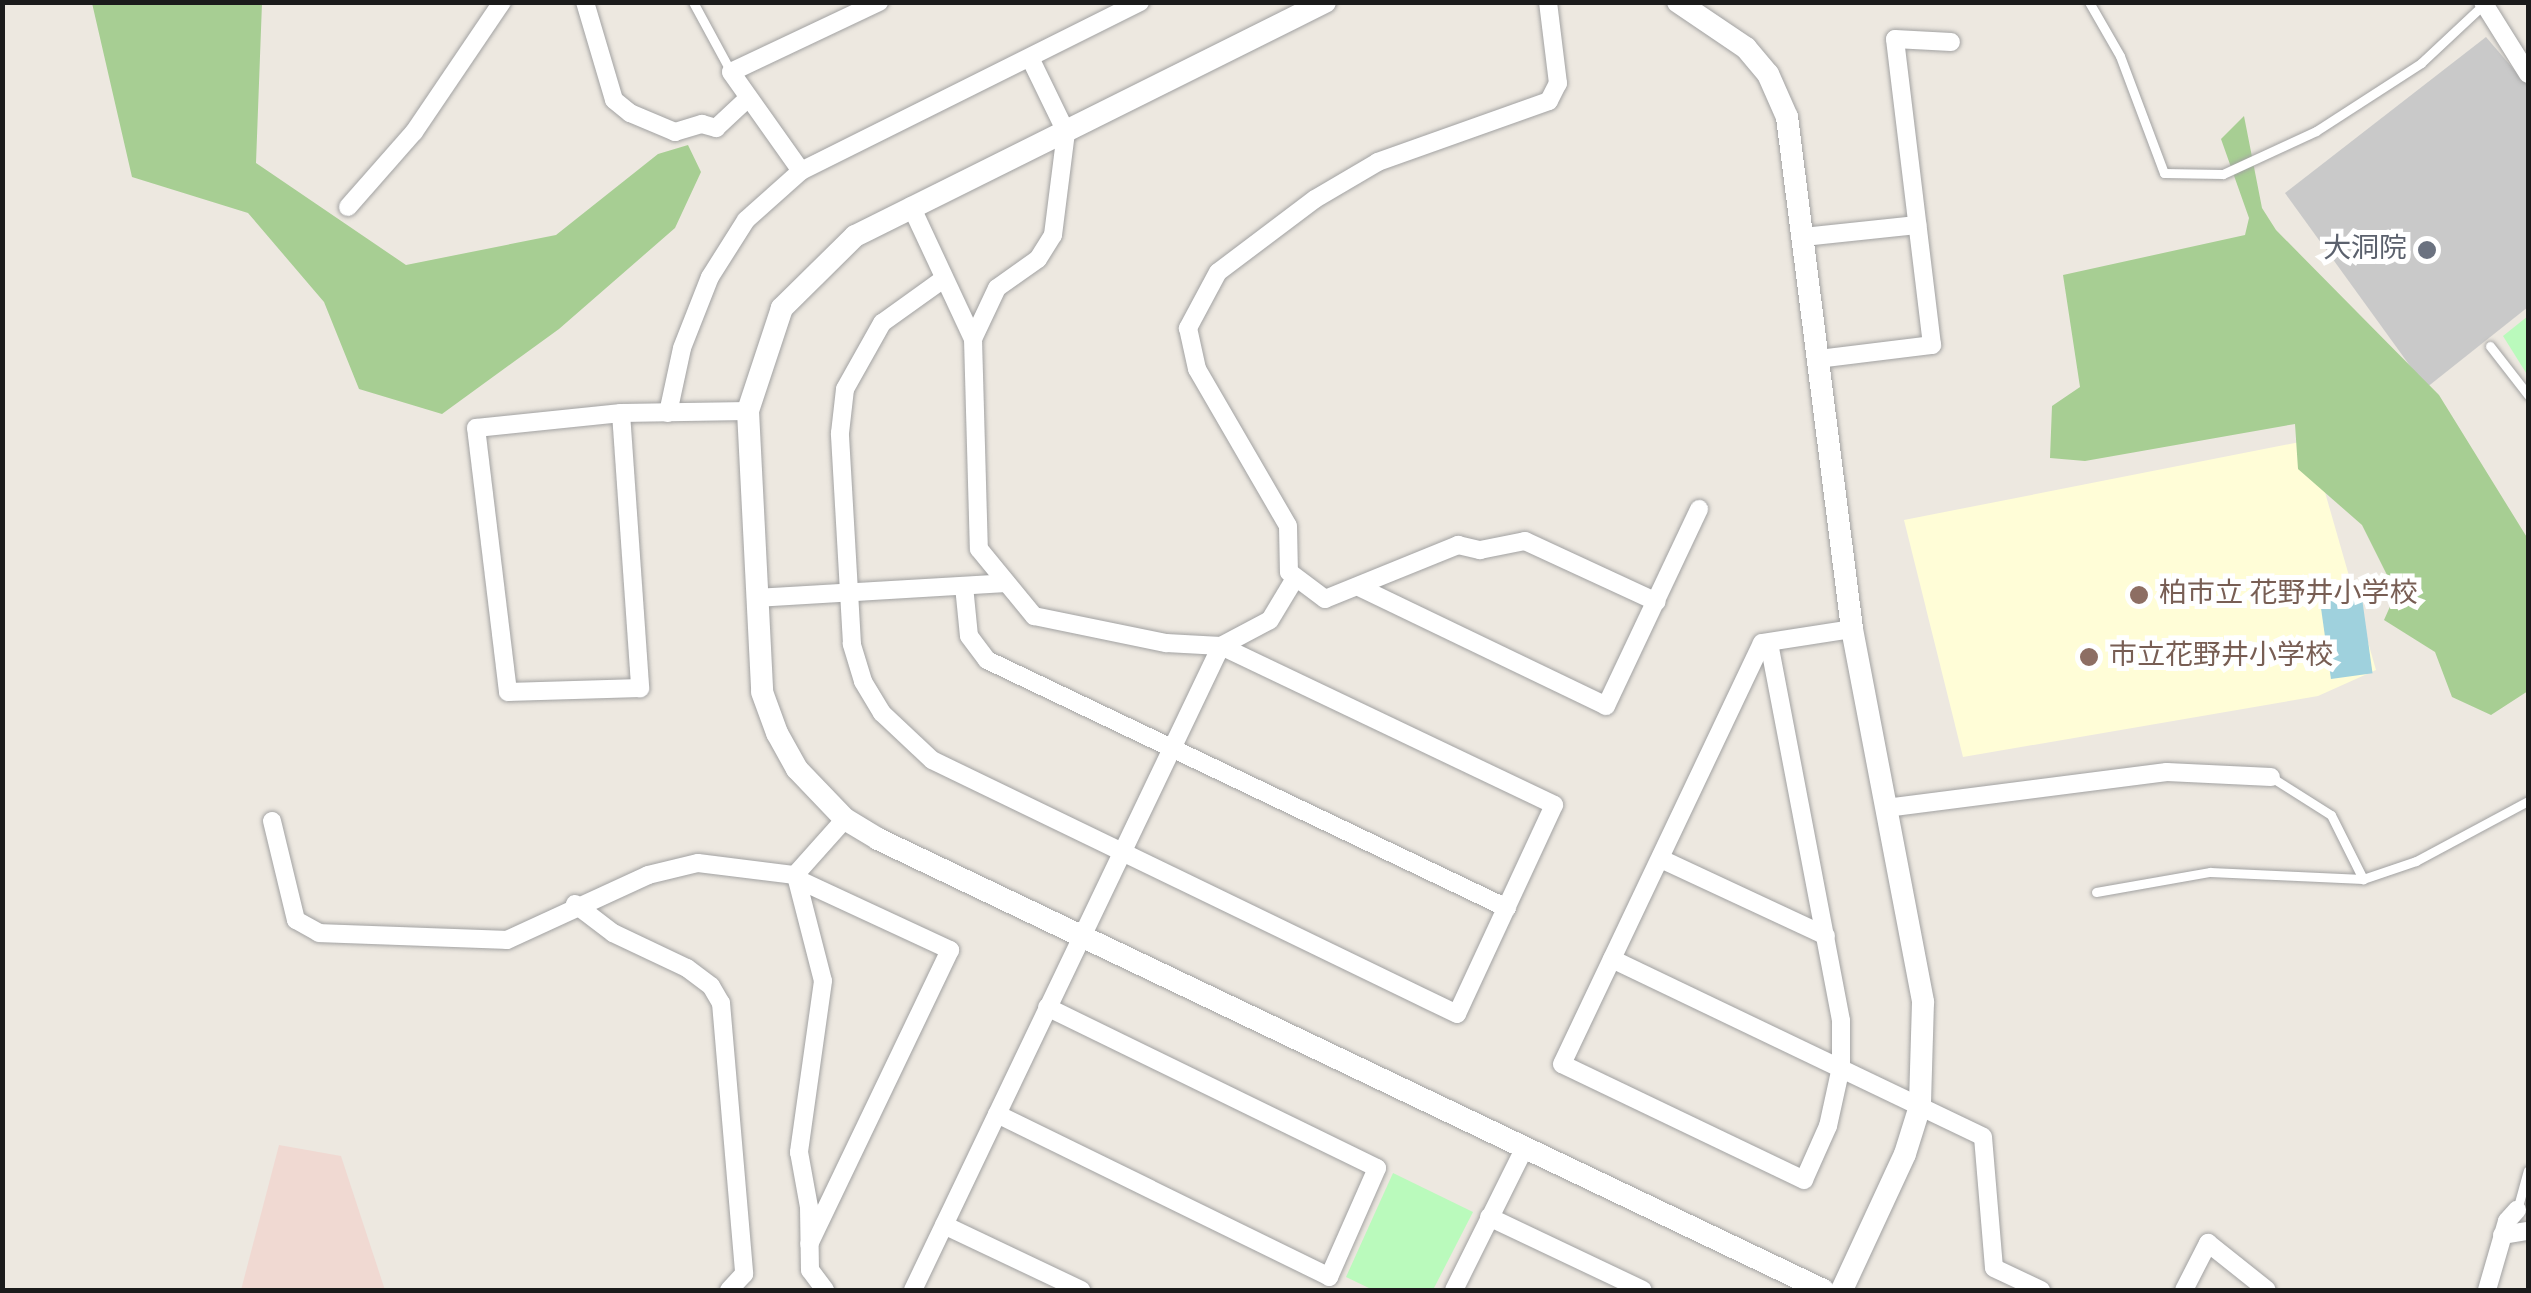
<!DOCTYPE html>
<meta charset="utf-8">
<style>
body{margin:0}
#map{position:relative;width:2531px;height:1293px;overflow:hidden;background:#ede8e0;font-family:Overpass,"Noto Sans JP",sans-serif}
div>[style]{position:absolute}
.education>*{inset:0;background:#fffdd7}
.religious>*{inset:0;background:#c9c9c9}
.military>*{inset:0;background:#f0d9d2}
.forest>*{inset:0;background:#a7ce93}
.park>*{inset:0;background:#bafabc}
.water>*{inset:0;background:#9fd1dd;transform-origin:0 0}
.roads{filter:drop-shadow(0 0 2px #a2a2a2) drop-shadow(0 0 2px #a2a2a2)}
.service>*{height:9px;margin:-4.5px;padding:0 4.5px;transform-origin:4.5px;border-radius:4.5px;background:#fff}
.minor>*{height:18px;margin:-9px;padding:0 9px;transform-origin:9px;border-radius:9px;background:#fff}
.tertiary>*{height:22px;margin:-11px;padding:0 11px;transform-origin:11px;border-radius:11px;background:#fff}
.dots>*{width:28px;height:28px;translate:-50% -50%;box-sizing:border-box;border:5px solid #fff;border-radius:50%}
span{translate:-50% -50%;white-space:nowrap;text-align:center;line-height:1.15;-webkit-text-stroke:10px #fff;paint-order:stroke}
.worship-label{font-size:28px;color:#5b616d}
.right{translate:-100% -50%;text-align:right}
.education-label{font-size:28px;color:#785e54}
.left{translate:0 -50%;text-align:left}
.frame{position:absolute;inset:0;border:5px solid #1b1b1b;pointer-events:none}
</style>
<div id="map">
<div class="education">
<i style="clip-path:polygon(2310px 440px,2376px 670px,2318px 696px,1963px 757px,1904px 520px)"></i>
</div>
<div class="religious">
<i style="clip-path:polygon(2486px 37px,2528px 86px,2528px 307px,2426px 388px,2285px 193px)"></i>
</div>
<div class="military">
<i style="clip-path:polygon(279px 1145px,341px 1156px,385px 1290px,241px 1290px)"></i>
</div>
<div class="forest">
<i style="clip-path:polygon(92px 3px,262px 3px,256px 163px,406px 265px,556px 235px,658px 154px,688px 145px,701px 172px,675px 228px,559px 329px,442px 414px,359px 389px,324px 302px,248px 213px,132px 177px)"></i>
<i style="clip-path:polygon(2244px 116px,2262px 208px,2276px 230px,2439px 395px,2528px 539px,2528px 691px,2491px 715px,2452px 697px,2435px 652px,2384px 620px,2396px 593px,2362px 525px,2298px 469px,2295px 424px,2085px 461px,2050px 458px,2052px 406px,2080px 387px,2063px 275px,2245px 235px,2249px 218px,2221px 139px)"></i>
</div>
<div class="park">
<i style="clip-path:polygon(2528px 316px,2528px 376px,2503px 336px)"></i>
<i style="clip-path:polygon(1393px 1173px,1473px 1212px,1433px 1290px,1373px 1290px,1346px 1277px)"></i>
</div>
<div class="water">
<i style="left:2361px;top:591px;width:83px;height:42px;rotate:82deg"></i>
</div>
<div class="roads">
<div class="service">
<i style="left:693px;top:2px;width:80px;rotate:61.5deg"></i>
<i style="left:2089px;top:2px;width:62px;rotate:60.1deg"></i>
<i style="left:2120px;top:56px;width:125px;rotate:69.4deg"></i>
<i style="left:2164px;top:173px;width:59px;rotate:1deg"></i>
<i style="left:2223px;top:174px;width:102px;rotate:-24.8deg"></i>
<i style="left:2316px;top:131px;width:125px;rotate:-32.9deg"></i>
<i style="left:2421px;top:63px;width:86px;rotate:-43.1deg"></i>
<i style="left:2490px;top:346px;width:62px;rotate:52.2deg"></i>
<i style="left:2271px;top:777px;width:71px;rotate:32.3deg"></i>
<i style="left:2331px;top:815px;width:72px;rotate:63.4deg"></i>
<i style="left:2096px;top:892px;width:116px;rotate:-10deg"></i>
<i style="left:2210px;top:872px;width:153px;rotate:2.6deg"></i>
<i style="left:2363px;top:879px;width:56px;rotate:-18.8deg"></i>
<i style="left:2416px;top:861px;width:127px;rotate:-28.2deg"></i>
<i style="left:2517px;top:1210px;width:41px;rotate:-74.6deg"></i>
</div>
<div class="minor">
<i style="left:585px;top:2px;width:102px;rotate:73.5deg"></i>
<i style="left:614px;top:100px;width:21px;rotate:39deg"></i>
<i style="left:630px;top:113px;width:49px;rotate:22.9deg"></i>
<i style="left:675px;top:132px;width:28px;rotate:-17deg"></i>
<i style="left:702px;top:124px;width:15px;rotate:16deg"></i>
<i style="left:716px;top:128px;width:41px;rotate:-43deg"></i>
<i style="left:1548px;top:2px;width:82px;rotate:83deg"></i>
<i style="left:1558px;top:83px;width:20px;rotate:117deg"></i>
<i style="left:1549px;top:101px;width:182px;rotate:160.4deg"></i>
<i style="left:1378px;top:162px;width:73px;rotate:149.6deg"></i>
<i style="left:1315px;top:199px;width:121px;rotate:143deg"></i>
<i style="left:1218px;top:272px;width:64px;rotate:118.2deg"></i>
<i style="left:1188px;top:328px;width:42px;rotate:77.6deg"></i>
<i style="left:1197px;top:369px;width:181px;rotate:59.9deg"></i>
<i style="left:1288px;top:526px;width:46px;rotate:88.8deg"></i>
<i style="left:1289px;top:572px;width:45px;rotate:36.9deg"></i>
<i style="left:1325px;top:599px;width:144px;rotate:-22.1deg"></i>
<i style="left:1458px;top:545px;width:23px;rotate:13deg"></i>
<i style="left:1480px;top:550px;width:46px;rotate:-11.3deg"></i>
<i style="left:1525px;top:541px;width:145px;rotate:24.8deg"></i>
<i style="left:2483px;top:2px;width:85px;rotate:58deg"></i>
<i style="left:801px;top:171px;width:121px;rotate:-125.3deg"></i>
<i style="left:731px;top:72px;width:164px;rotate:-25.3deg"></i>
<i style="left:911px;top:206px;width:147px;rotate:65deg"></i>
<i style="left:973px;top:339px;width:210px;rotate:88.4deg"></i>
<i style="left:979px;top:549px;width:87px;rotate:50.6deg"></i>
<i style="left:1034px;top:616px;width:135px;rotate:11.6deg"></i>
<i style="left:1166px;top:643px;width:55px;rotate:3.1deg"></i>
<i style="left:1221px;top:646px;width:369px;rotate:25.5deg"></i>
<i style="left:1554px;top:805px;width:230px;rotate:114.9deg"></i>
<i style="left:1457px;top:1014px;width:583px;rotate:-154.18deg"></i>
<i style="left:932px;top:760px;width:69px;rotate:-136.8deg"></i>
<i style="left:882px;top:713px;width:37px;rotate:-121deg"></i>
<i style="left:863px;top:681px;width:39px;rotate:-107deg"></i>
<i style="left:852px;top:644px;width:211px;rotate:-93.3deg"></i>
<i style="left:840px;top:433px;width:44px;rotate:-83.5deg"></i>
<i style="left:845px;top:389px;width:76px;rotate:-60.7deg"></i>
<i style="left:882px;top:323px;width:74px;rotate:-35.6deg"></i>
<i style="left:348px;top:207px;width:100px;rotate:-48.7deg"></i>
<i style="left:414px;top:132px;width:157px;rotate:-55.9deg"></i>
<i style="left:1803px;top:237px;width:115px;rotate:-6deg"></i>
<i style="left:973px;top:339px;width:56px;rotate:-64.8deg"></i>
<i style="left:997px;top:288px;width:50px;rotate:-35.3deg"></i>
<i style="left:1038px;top:259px;width:28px;rotate:-58deg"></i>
<i style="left:1053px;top:235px;width:104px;rotate:-82.8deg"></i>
<i style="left:1066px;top:132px;width:82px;rotate:-115.9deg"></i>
<i style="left:1818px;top:359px;width:115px;rotate:-7deg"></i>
<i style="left:1932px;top:345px;width:308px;rotate:-96.9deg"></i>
<i style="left:1895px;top:39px;width:56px;rotate:3.1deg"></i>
<i style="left:621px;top:413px;width:276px;rotate:86deg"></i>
<i style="left:640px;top:688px;width:132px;rotate:178.3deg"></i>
<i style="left:508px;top:692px;width:266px;rotate:-96.9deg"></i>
<i style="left:476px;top:428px;width:146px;rotate:-5.9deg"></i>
<i style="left:621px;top:413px;width:127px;rotate:-0.9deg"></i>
<i style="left:668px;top:413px;width:66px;rotate:-77.8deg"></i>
<i style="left:682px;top:348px;width:76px;rotate:-68.5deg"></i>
<i style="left:710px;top:277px;width:67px;rotate:-57.7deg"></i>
<i style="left:746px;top:220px;width:74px;rotate:-41.7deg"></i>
<i style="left:801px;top:171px;width:379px;rotate:-26.5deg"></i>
<i style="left:964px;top:586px;width:50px;rotate:84.3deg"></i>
<i style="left:969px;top:636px;width:30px;rotate:53deg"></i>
<i style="left:987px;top:660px;width:576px;rotate:25.5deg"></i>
<i style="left:1359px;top:587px;width:274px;rotate:25.7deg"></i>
<i style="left:1606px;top:706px;width:218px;rotate:-64.7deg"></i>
<i style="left:756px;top:598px;width:250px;rotate:-3.4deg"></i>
<i style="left:1769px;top:643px;width:385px;rotate:79.2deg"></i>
<i style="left:1841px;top:1021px;width:46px;rotate:90deg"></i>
<i style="left:1841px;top:1067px;width:60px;rotate:102.4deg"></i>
<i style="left:1828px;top:1126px;width:59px;rotate:114deg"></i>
<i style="left:1804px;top:1180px;width:268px;rotate:-154.4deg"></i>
<i style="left:1562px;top:1064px;width:466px;rotate:-64.6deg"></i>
<i style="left:1762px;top:643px;width:91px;rotate:-8.8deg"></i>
<i style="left:1886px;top:808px;width:283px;rotate:-7.3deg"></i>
<i style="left:2167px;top:772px;width:104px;rotate:2.8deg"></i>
<i style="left:272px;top:821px;width:102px;rotate:76.4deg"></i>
<i style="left:296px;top:920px;width:26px;rotate:29deg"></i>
<i style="left:319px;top:933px;width:188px;rotate:2.1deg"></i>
<i style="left:507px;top:940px;width:155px;rotate:-24.7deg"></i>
<i style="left:648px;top:875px;width:51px;rotate:-13.5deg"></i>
<i style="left:698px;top:863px;width:98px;rotate:7.1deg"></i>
<i style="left:1661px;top:859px;width:182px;rotate:25deg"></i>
<i style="left:795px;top:875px;width:75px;rotate:-48.2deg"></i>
<i style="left:796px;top:876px;width:108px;rotate:75.6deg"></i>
<i style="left:823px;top:981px;width:173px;rotate:98deg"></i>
<i style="left:799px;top:1152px;width:56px;rotate:79.7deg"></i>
<i style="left:809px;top:1207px;width:63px;rotate:89.1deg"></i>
<i style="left:810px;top:1270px;width:25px;rotate:53deg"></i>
<i style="left:797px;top:879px;width:169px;rotate:24.9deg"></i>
<i style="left:950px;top:950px;width:326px;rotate:115.6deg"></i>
<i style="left:575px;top:904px;width:48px;rotate:37.3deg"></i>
<i style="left:613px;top:933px;width:82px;rotate:25.3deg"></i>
<i style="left:687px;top:968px;width:30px;rotate:37deg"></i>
<i style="left:711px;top:986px;width:20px;rotate:60deg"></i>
<i style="left:721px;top:1003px;width:272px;rotate:85.1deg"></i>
<i style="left:744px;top:1274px;width:22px;rotate:133deg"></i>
<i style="left:1612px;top:959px;width:411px;rotate:25.6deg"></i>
<i style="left:1983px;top:1137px;width:131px;rotate:85.2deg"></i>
<i style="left:1994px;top:1268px;width:52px;rotate:25.1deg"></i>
<i style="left:997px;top:1114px;width:370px;rotate:26.1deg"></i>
<i style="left:1329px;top:1277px;width:119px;rotate:-66.2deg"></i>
<i style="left:1377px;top:1168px;width:367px;rotate:-154deg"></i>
<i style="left:1489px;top:1217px;width:170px;rotate:25.4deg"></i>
<i style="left:944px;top:1225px;width:152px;rotate:25.4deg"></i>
<i style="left:2502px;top:1235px;width:26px;rotate:-9deg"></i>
<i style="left:913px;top:1290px;width:714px;rotate:-64.44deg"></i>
<i style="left:1221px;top:646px;width:55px;rotate:-28deg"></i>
<i style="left:1270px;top:620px;width:47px;rotate:-59deg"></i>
<i style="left:1454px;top:1290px;width:160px;rotate:-63.6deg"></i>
<i style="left:2184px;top:1290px;width:53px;rotate:-62.9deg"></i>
<i style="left:2208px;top:1243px;width:75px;rotate:38.5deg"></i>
<i style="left:2487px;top:1290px;width:72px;rotate:-73.8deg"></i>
<i style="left:2507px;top:1221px;width:15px;rotate:-48deg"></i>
</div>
<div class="tertiary">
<i style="left:1325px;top:2px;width:525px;rotate:153.53deg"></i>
<i style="left:855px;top:236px;width:103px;rotate:135.4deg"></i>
<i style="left:782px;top:308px;width:108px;rotate:108.3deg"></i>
<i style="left:748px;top:411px;width:281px;rotate:87.1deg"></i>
<i style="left:762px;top:692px;width:44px;rotate:69.9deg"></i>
<i style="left:777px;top:733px;width:41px;rotate:60.9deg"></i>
<i style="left:797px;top:769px;width:69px;rotate:46.2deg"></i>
<i style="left:845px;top:819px;width:39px;rotate:31deg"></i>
<i style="left:878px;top:839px;width:1047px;rotate:25.51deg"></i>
<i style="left:1678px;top:2px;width:82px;rotate:34.1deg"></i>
<i style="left:1746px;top:48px;width:34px;rotate:50deg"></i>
<i style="left:1768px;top:74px;width:47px;rotate:66.2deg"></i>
<i style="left:1787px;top:117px;width:516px;rotate:82.76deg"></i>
<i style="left:1852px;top:629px;width:380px;rotate:79.2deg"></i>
<i style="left:1923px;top:1002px;width:104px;rotate:91.7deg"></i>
<i style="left:1920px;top:1106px;width:50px;rotate:107.4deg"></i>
<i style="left:1905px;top:1154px;width:150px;rotate:114.9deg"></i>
</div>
</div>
<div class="dots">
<i style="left:2427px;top:250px;background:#6b7280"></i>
<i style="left:2139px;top:595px;background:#8d6e63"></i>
<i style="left:2089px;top:657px;background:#8d6e63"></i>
</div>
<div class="worship-label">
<span class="right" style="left:2407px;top:250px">大洞院</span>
</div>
<div class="education-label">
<span class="left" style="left:2159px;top:595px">柏市立 花野井小学校</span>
<span class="left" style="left:2109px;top:657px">市立花野井小学校</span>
</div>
<div class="frame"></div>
</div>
